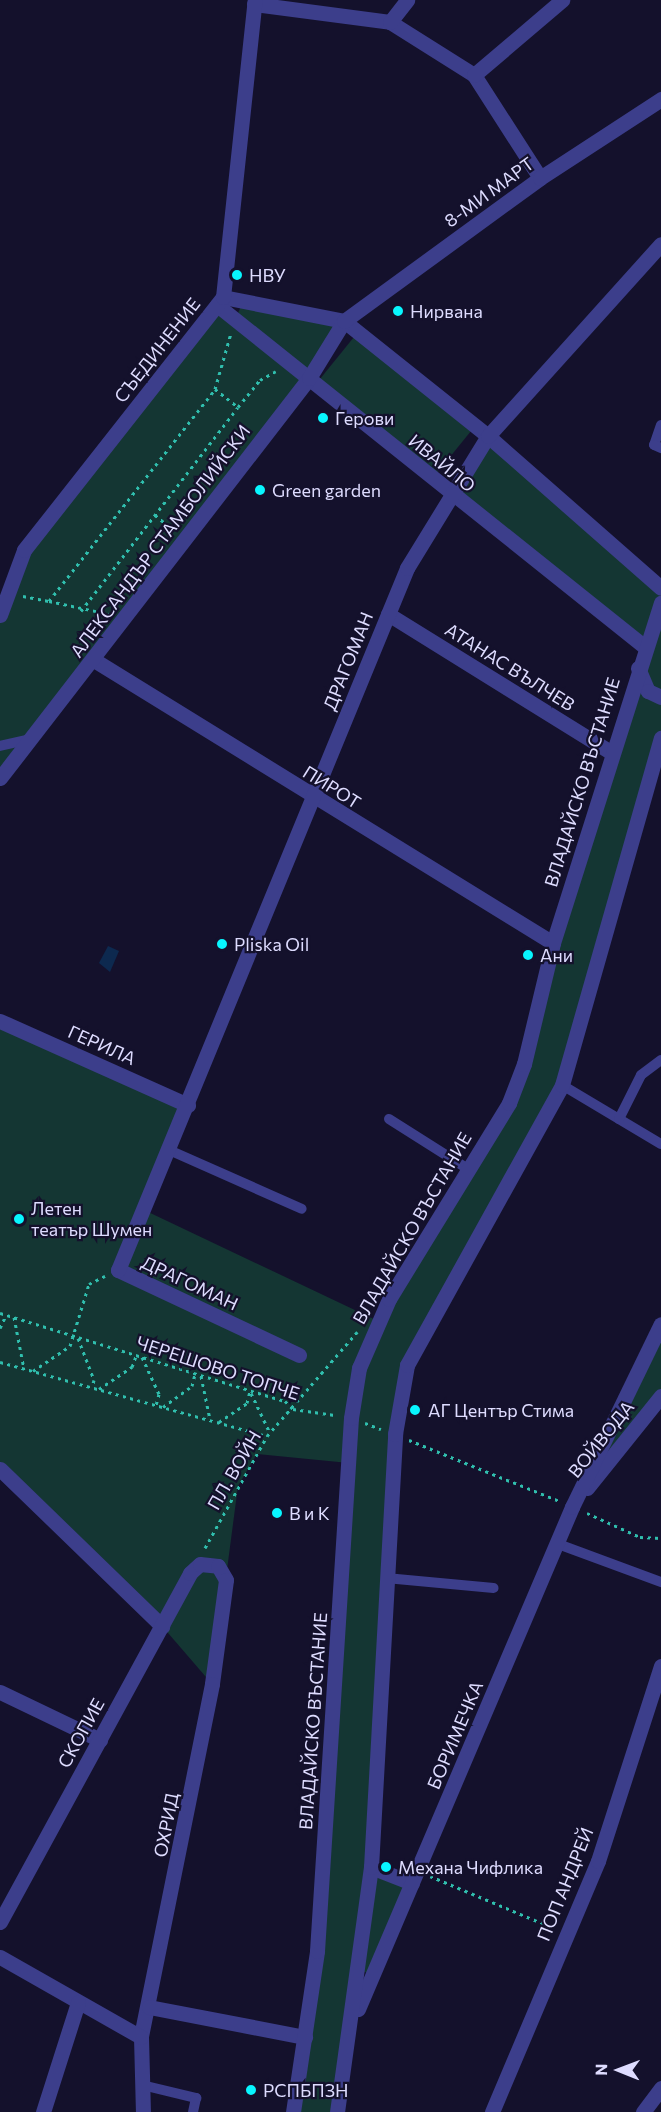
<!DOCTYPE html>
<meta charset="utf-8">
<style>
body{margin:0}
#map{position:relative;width:661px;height:2112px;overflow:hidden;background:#14112c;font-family:Commissioner,sans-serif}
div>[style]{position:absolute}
.green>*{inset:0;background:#143633;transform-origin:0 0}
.water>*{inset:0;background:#0d294f}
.path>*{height:3px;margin-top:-1.5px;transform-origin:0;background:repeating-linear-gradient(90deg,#30bfae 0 3px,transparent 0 7.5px)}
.service>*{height:10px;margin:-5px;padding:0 5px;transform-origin:5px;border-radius:5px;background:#3c3e8b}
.minor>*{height:15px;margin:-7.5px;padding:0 7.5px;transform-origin:7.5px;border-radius:7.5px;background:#3c3e8b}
.tertiary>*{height:15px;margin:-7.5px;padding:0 7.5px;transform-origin:7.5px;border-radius:7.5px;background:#3c3e8b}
.dots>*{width:16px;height:16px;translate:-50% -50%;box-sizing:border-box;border:3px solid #14112c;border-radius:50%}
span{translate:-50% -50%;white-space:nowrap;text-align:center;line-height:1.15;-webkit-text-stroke:4.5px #14112c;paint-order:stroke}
.street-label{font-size:18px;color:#dedcff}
.poi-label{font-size:18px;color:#dedcff}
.left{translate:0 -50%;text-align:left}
.north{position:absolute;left:589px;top:2040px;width:60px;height:60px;-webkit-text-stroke:4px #14112c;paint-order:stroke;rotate:271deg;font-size:16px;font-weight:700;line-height:24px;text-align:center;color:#dedcff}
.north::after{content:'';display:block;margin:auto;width:21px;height:27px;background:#dedcff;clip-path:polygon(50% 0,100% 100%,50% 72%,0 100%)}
</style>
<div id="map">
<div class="green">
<i style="clip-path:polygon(243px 301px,343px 322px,309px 378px,0 778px,0 604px,17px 563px,217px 305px,236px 318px)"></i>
<i style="left:354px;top:337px;width:150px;height:55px;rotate:39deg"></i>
<i style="clip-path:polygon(488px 436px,661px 588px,661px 738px,566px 1074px,407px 1365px,371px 1867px,412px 1883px,369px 1973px,363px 1972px,336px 2112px,294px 2112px,317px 1951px,349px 1463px,257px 1454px,238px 1486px,212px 1684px,162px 1626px,0 1469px,0 1021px,188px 1105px,144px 1210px,378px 1321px,509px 1103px,645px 647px,449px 495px)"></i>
<i style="clip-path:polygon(661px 1324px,661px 1396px,572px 1507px)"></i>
</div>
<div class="water">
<i style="clip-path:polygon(108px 946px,119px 951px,110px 972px,99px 963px)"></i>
</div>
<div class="path">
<i style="left:215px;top:389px;width:58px;rotate:-74.1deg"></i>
<i style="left:155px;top:515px;width:22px;rotate:39deg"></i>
<i style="left:23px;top:596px;width:26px;rotate:11deg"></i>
<i style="left:49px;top:601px;width:269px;rotate:-51.9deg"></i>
<i style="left:215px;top:389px;width:29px;rotate:38deg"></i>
<i style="left:238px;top:407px;width:35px;rotate:-51deg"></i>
<i style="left:260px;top:380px;width:18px;rotate:-29deg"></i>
<i style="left:49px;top:601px;width:61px;rotate:12.2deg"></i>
<i style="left:81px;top:611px;width:257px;rotate:-52.4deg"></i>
<i style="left:0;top:1313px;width:298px;rotate:17.2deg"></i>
<i style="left:285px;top:1401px;width:11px;rotate:45deg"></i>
<i style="left:293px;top:1409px;width:42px;rotate:8.1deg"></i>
<i style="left:14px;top:1317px;width:53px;rotate:79.1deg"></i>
<i style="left:0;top:1328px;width:14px;rotate:-65deg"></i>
<i style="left:78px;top:1338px;width:45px;rotate:69.1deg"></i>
<i style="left:94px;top:1380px;width:7px;rotate:106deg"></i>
<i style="left:142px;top:1357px;width:41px;rotate:65.3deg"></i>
<i style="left:159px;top:1394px;width:11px;rotate:105deg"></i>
<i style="left:0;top:1362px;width:277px;rotate:15.5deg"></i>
<i style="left:33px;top:1371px;width:45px;rotate:-34deg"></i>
<i style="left:70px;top:1346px;width:65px;rotate:-73deg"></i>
<i style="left:89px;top:1284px;width:18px;rotate:-27deg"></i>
<i style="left:201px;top:1376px;width:44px;rotate:78.2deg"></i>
<i style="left:99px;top:1389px;width:40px;rotate:-34deg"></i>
<i style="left:132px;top:1367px;width:12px;rotate:-70deg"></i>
<i style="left:251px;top:1393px;width:44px;rotate:64.6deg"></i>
<i style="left:163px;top:1407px;width:36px;rotate:-36deg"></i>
<i style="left:192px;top:1386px;width:12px;rotate:-76deg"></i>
<i style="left:219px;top:1422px;width:34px;rotate:-34deg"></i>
<i style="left:247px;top:1403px;width:12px;rotate:-76deg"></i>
<i style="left:365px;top:1423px;width:17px;rotate:21deg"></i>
<i style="left:409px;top:1440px;width:162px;rotate:22.1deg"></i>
<i style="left:587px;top:1513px;width:58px;rotate:24.4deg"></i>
<i style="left:640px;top:1537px;width:21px;rotate:3deg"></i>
<i style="left:205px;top:1548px;width:128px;rotate:-61deg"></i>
<i style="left:267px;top:1436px;width:138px;rotate:-49.1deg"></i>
<i style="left:430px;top:1876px;width:134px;rotate:22.8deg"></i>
</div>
<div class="service">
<i style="left:661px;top:425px;width:21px;rotate:109deg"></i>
<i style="left:654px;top:445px;width:8px;rotate:23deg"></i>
<i style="left:0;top:746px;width:32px;rotate:-13deg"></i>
<i style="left:562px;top:1085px;width:115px;rotate:30.8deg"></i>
<i style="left:389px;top:1119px;width:93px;rotate:32.3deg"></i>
<i style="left:619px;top:1119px;width:49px;rotate:-63.4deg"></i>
<i style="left:641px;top:1075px;width:25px;rotate:-37deg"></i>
<i style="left:169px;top:1150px;width:145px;rotate:23.9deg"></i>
<i style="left:558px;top:1544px;width:110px;rotate:20.3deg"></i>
<i style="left:386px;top:1578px;width:108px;rotate:5.3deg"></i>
<i style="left:142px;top:2085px;width:56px;rotate:13.5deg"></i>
<i style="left:196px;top:2098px;width:14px;rotate:102deg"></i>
</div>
<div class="minor">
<i style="left:254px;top:4px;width:137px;rotate:7.5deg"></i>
<i style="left:390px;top:22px;width:99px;rotate:32.2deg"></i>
<i style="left:474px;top:75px;width:122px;rotate:57.3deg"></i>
<i style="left:390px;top:22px;width:28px;rotate:-52deg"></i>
<i style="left:474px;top:75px;width:116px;rotate:-40.4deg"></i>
<i style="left:223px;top:297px;width:123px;rotate:11.2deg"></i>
<i style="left:344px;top:321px;width:184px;rotate:38.6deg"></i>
<i style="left:488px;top:436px;width:230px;rotate:41.3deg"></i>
<i style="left:217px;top:305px;width:548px;rotate:38.63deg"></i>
<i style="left:388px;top:614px;width:262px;rotate:31.8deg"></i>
<i style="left:94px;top:660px;width:539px;rotate:31.66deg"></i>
<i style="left:638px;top:668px;width:25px;rotate:67deg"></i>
<i style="left:648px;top:691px;width:14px;rotate:25deg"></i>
<i style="left:0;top:778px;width:505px;rotate:-52.31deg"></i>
<i style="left:309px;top:378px;width:67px;rotate:-58.4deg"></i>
<i style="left:344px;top:321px;width:243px;rotate:-36.1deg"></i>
<i style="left:540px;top:178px;width:145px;rotate:-33.1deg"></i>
<i style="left:0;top:1021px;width:206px;rotate:24.1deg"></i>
<i style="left:299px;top:1355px;width:200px;rotate:-154.8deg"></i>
<i style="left:118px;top:1270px;width:759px;rotate:-67.62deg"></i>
<i style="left:407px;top:568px;width:155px;rotate:-58.5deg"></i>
<i style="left:488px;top:436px;width:258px;rotate:-48deg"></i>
<i style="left:0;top:1469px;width:226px;rotate:44.1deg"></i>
<i style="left:587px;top:1488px;width:118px;rotate:-51.2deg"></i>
<i style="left:0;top:1692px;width:111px;rotate:25.6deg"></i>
<i style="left:371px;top:1867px;width:44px;rotate:21.3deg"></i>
<i style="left:0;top:1922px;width:397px;rotate:-61.4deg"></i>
<i style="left:190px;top:1573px;width:13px;rotate:-42deg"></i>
<i style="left:200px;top:1564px;width:18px;rotate:6deg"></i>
<i style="left:218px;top:1566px;width:16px;rotate:60deg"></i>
<i style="left:226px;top:1580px;width:105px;rotate:97.7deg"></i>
<i style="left:212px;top:1684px;width:360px;rotate:101.4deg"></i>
<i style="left:141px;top:2037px;width:75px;rotate:88.5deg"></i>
<i style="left:0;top:1957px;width:162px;rotate:29.6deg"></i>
<i style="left:149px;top:2007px;width:159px;rotate:10.9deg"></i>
<i style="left:358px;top:2009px;width:546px;rotate:-66.91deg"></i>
<i style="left:572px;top:1507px;width:203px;rotate:-64.1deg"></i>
<i style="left:43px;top:2112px;width:115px;rotate:-72.3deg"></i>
<i style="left:293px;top:2112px;width:163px;rotate:-81.5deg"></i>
<i style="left:317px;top:1951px;width:534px;rotate:-86.35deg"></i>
<i style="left:351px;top:1418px;width:51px;rotate:-80.9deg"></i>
<i style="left:359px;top:1368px;width:75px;rotate:-66.5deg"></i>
<i style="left:389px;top:1299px;width:230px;rotate:-58.5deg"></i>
<i style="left:509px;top:1103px;width:42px;rotate:-69deg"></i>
<i style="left:524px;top:1064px;width:124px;rotate:-76.5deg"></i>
<i style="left:553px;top:943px;width:357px;rotate:-72.4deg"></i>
<i style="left:337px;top:2112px;width:247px;rotate:-82.1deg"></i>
<i style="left:371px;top:1867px;width:434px;rotate:-86.8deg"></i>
<i style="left:395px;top:1434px;width:70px;rotate:-80.1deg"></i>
<i style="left:407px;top:1365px;width:320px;rotate:-61deg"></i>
<i style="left:562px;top:1085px;width:361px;rotate:-74.1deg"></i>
<i style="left:492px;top:2112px;width:272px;rotate:-67.1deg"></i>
<i style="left:598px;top:1861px;width:205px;rotate:-72.1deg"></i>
<i style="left:643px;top:2112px;width:30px;rotate:-53deg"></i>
</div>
<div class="tertiary">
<i style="left:0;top:615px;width:69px;rotate:-69.7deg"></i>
<i style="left:24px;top:550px;width:322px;rotate:-51.8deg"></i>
<i style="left:223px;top:297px;width:299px;rotate:-83.9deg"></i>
</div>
<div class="dots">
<i style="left:237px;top:275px;background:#08f6ff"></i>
<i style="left:398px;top:311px;background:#08f6ff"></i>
<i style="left:323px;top:418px;background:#08f6ff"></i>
<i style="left:260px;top:490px;background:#08f6ff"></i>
<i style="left:222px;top:944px;background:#08f6ff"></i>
<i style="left:528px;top:955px;background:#08f6ff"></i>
<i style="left:19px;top:1219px;background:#08f6ff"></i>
<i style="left:415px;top:1410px;background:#08f6ff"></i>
<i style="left:277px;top:1513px;background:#08f6ff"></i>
<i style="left:386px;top:1867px;background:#08f6ff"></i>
<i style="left:251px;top:2090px;background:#08f6ff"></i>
</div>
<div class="street-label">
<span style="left:489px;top:192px;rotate:-36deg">8-МИ МАРТ</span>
<span style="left:157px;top:350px;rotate:-52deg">СЪЕДИНЕНИЕ</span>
<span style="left:442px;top:463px;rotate:39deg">ИВАЙЛО</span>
<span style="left:160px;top:541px;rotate:-53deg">АЛЕКСАНДЪР СТАМБОЛИЙСКИ</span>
<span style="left:348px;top:661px;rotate:-68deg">ДРАГОМАН</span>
<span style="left:510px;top:667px;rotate:32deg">АТАНАС ВЪЛЧЕВ</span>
<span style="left:582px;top:782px;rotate:-73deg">ВЛАДАЙСКО ВЪСТАНИЕ</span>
<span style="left:332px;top:787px;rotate:32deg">ПИРОТ</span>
<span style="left:102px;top:1045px;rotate:24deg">ГЕРИЛА</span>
<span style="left:412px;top:1228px;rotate:-60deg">ВЛАДАЙСКО ВЪСТАНИЕ</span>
<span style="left:190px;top:1283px;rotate:25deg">ДРАГОМАН</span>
<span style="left:218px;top:1368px;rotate:18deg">ЧЕРЕШОВО ТОПЧЕ</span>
<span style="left:601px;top:1439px;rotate:-51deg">ВОЙВОДА</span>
<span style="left:234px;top:1470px;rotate:-60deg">ПЛ. ВОЙН</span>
<span style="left:313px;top:1721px;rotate:-86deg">ВЛАДАЙСКО ВЪСТАНИЕ</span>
<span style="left:81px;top:1733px;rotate:-61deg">СКОПИЕ</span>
<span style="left:455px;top:1735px;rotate:-67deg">БОРИМЕЧКА</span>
<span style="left:166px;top:1825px;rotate:-79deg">ОХРИД</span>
<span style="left:565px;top:1884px;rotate:-68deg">ПОП АНДРЕЙ</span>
</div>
<div class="poi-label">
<span class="left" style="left:249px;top:275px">НВУ</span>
<span class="left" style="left:410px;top:311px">Нирвана</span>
<span class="left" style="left:335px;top:418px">Герови</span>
<span class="left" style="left:272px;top:490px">Green garden</span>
<span class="left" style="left:234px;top:944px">Pliska Oil</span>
<span class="left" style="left:540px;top:955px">Ани</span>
<span class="left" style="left:31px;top:1219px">Летен<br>театър Шумен</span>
<span class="left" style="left:428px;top:1410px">АГ Център Стима</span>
<span class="left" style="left:289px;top:1513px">В и К</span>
<span class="left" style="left:398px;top:1867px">Механа Чифлика</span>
<span class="left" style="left:263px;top:2090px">РСПБПЗН</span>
</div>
<div class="north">N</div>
</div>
